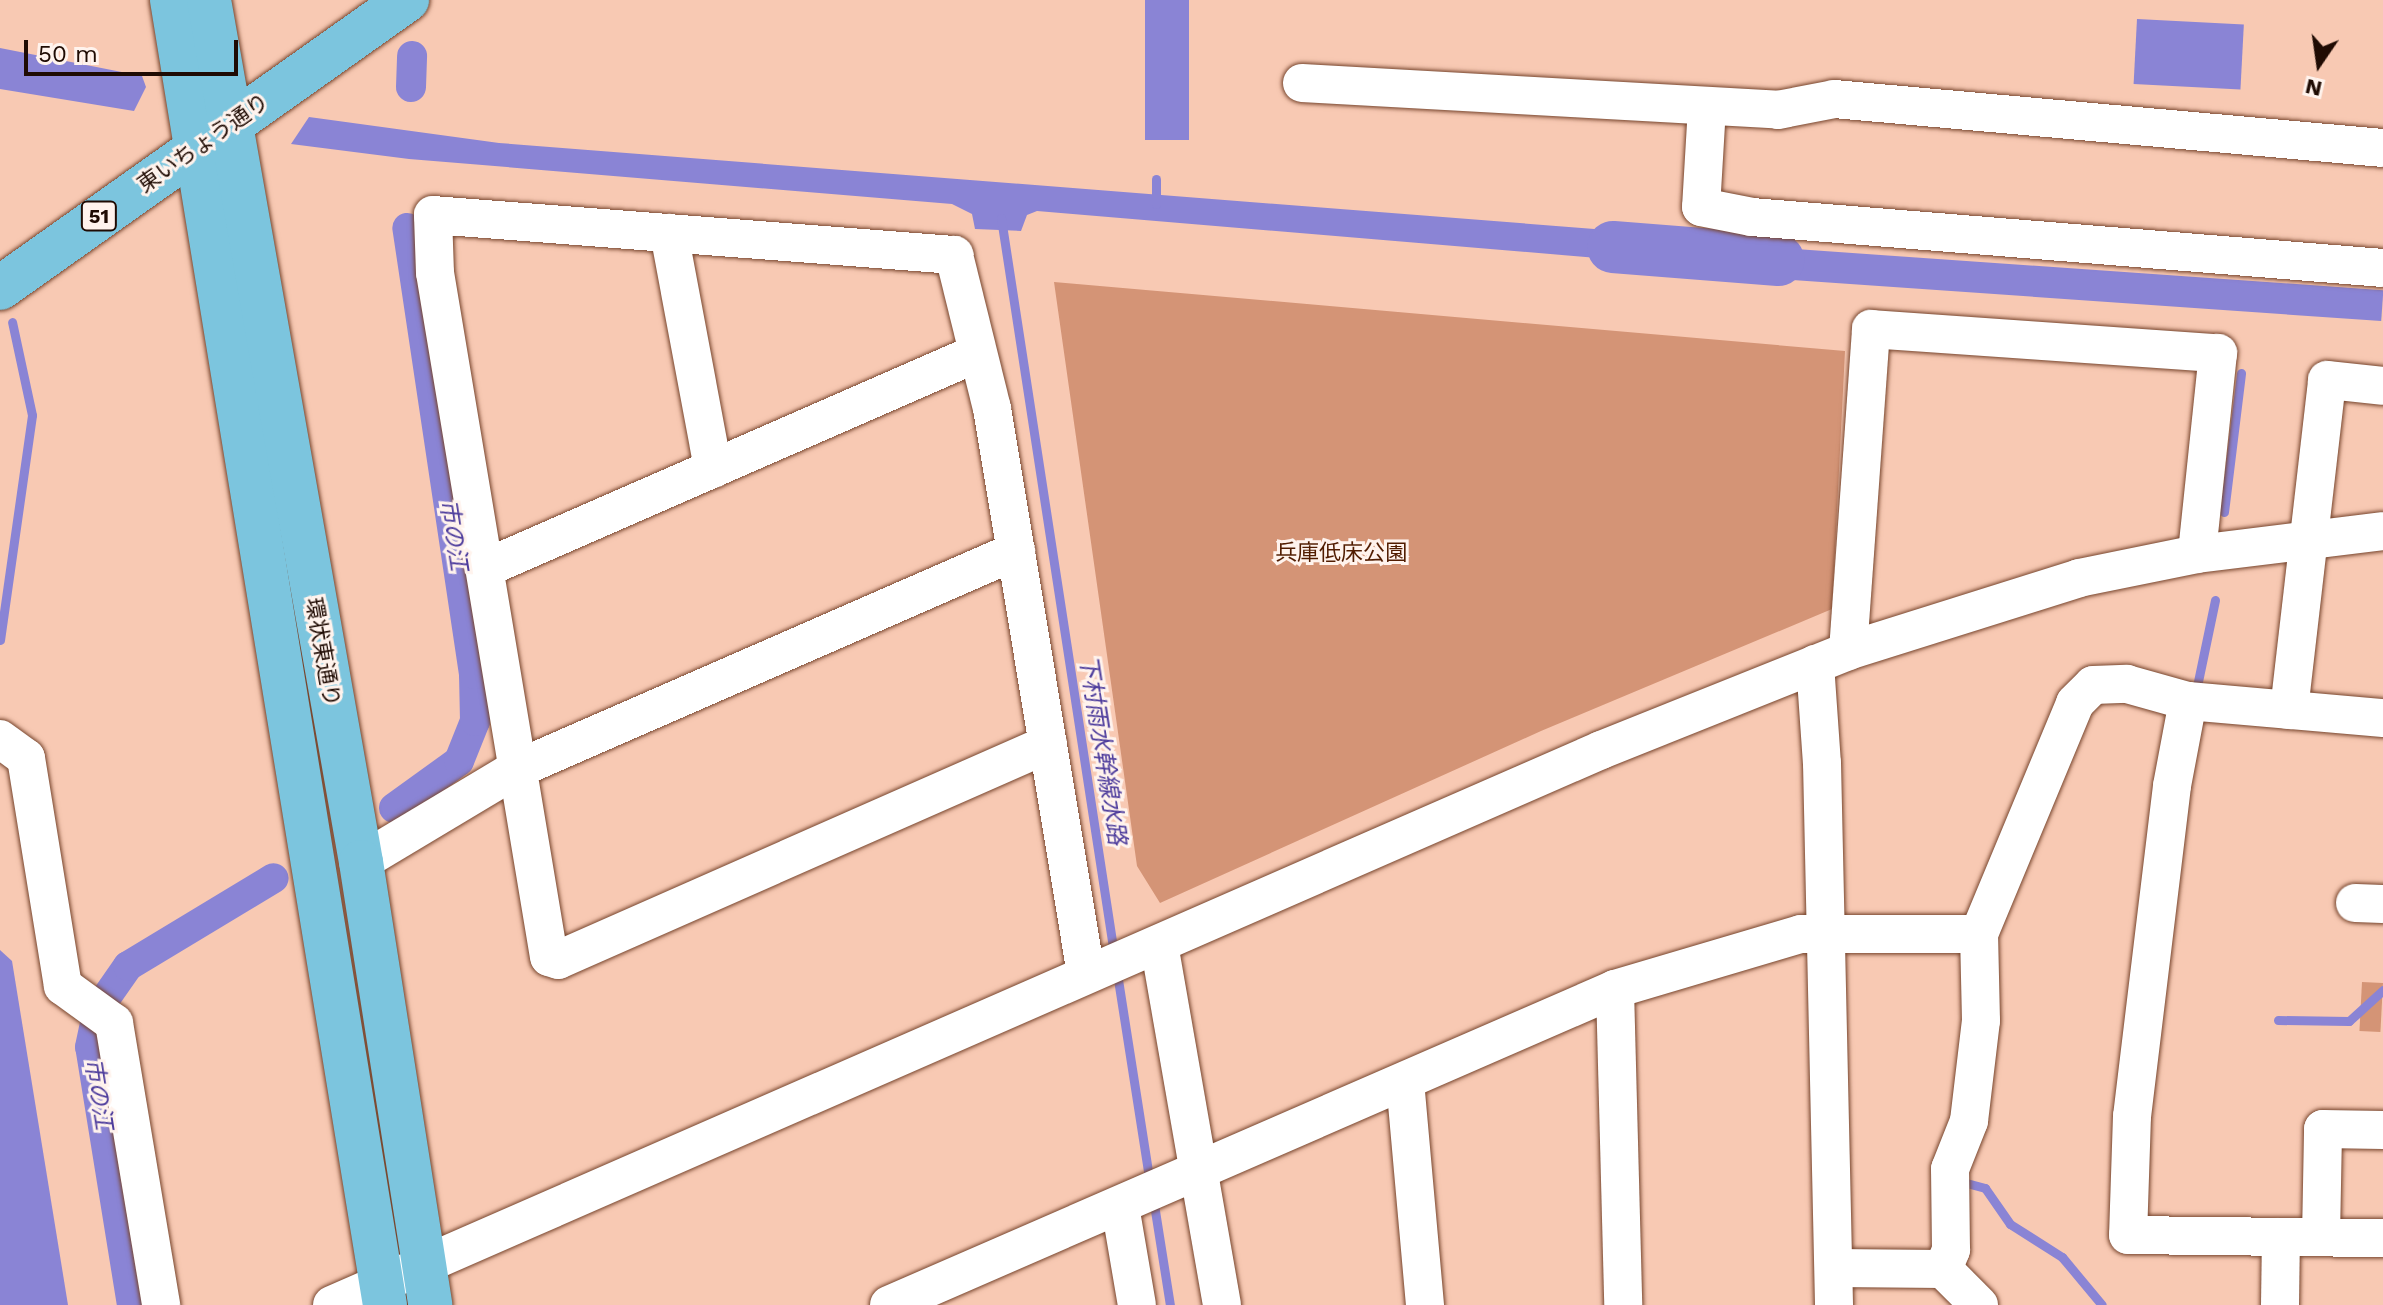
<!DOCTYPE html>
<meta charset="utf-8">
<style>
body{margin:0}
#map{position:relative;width:2383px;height:1305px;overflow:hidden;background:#f8c9b3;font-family:"Work Sans","Noto Sans JP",sans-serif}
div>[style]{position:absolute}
.green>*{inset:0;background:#d49476;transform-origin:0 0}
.water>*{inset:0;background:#8a84d5;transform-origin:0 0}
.stream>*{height:9px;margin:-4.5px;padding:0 4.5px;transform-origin:4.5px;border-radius:4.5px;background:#8a84d5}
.canal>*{height:30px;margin:-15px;padding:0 15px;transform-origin:15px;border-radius:15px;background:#8a84d5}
.river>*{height:52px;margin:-26px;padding:0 26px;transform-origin:26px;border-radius:26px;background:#8a84d5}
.roads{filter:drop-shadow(0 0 2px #77452d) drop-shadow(0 0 2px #77452d)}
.minor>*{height:38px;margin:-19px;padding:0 19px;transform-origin:19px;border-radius:19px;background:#fff}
.major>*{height:44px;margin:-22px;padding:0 22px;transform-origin:22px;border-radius:22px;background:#7cc5de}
span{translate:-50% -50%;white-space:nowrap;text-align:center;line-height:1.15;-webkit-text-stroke:6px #fff3ed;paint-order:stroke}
.shield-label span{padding:2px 6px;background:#fff3ed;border:2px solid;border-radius:6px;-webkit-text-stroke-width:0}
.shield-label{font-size:20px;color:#1f0b03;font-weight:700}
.street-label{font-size:22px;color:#1f0b03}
.park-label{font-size:22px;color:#511c00}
.water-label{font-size:24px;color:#4d3c9c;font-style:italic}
.north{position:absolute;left:2279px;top:24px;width:80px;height:80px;-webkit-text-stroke:6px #fff3ed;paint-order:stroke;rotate:193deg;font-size:22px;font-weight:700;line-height:32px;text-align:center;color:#1f0b03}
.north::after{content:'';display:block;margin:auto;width:28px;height:36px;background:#1f0b03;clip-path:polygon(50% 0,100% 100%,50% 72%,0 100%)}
.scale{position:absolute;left:24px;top:40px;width:214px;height:36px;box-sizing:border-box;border:4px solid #1f0b03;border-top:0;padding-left:10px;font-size:24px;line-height:28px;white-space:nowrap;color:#1f0b03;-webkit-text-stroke:6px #fff3ed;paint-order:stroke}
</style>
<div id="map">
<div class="green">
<i style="clip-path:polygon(1054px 282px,1845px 351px,1832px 609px,1541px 731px,1160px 903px,1137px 866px)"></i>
<i style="left:2362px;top:982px;width:21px;height:49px;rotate:3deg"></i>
</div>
<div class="water">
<i style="left:1145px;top:0;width:44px;height:140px"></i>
<i style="left:2137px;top:19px;width:107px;height:65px;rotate:3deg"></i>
<i style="clip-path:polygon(0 48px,142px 76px,146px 87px,134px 111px,0 89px)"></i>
<i style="clip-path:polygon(309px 117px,499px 143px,1684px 236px,1681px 265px,1037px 211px,1027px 215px,1021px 231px,975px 229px,972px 214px,952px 204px,409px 159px,291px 144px)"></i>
<i style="left:1709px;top:243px;width:676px;height:31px;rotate:4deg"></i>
<i style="clip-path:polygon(0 950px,12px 961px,68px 1305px,0 1305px)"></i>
</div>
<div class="stream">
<i style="left:1156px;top:204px;width:25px;rotate:-90deg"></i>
<i style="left:1001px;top:218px;width:745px;rotate:81.27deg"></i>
<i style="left:2224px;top:512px;width:140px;rotate:-83deg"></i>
<i style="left:0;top:640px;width:227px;rotate:-81.9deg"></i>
<i style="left:32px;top:415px;width:95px;rotate:-102.1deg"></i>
<i style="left:2196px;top:691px;width:93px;rotate:-78.2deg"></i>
<i style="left:1117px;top:973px;width:213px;rotate:81.1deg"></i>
<i style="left:2278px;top:1020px;width:71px;rotate:0.8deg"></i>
<i style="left:2349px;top:1021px;width:46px;rotate:-42.4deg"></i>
<i style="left:1959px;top:1181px;width:27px;rotate:15deg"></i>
<i style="left:1985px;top:1188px;width:44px;rotate:55.2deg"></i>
<i style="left:2010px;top:1224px;width:62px;rotate:32.4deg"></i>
<i style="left:2062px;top:1257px;width:62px;rotate:50.2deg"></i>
<i style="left:1153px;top:1198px;width:108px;rotate:81deg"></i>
</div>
<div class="canal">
<i style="left:411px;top:87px;width:31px;rotate:-88deg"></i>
<i style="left:394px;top:808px;width:80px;rotate:-35.9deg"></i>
<i style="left:459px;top:761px;width:43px;rotate:-68.2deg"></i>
<i style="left:475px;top:721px;width:47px;rotate:-91.2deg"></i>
<i style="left:474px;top:674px;width:451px;rotate:-98.5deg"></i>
<i style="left:132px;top:1305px;width:261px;rotate:-99.2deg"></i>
<i style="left:90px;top:1047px;width:39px;rotate:-78deg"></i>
<i style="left:98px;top:1009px;width:52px;rotate:-55.1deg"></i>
<i style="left:128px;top:966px;width:170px;rotate:-31.1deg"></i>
</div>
<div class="river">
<i style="left:1613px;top:247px;width:166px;rotate:4.5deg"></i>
</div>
<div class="roads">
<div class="minor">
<i style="left:1302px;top:83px;width:477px;rotate:3.2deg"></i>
<i style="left:1778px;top:110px;width:57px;rotate:-11.1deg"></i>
<i style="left:1834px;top:99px;width:551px;rotate:5.1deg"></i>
<i style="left:1707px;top:107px;width:100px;rotate:93.4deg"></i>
<i style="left:1701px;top:207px;width:52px;rotate:11.1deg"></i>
<i style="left:1752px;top:217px;width:633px;rotate:4.62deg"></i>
<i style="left:669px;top:233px;width:240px;rotate:79.4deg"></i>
<i style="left:488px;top:567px;width:532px;rotate:-23.62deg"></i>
<i style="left:1848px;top:651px;width:323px;rotate:-85.9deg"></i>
<i style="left:1871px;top:329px;width:348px;rotate:4deg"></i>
<i style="left:2218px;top:353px;width:202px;rotate:96deg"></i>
<i style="left:1815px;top:664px;width:99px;rotate:86deg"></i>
<i style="left:1822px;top:763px;width:542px;rotate:88.73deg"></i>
<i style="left:2188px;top:701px;width:86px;rotate:100.7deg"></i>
<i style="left:2172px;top:786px;width:332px;rotate:96.9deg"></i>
<i style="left:2132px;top:1116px;width:119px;rotate:91.9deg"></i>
<i style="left:2128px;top:1235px;width:255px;rotate:0.7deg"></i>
<i style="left:2289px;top:710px;width:332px;rotate:-83.4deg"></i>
<i style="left:2327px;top:380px;width:56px;rotate:6.1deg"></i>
<i style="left:0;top:739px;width:32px;rotate:36deg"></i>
<i style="left:26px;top:758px;width:231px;rotate:80.8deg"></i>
<i style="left:63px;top:986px;width:63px;rotate:36deg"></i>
<i style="left:114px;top:1023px;width:286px;rotate:80.5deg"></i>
<i style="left:1048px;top:744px;width:535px;rotate:156.21deg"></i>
<i style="left:558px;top:960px;width:9px;rotate:-162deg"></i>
<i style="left:549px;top:957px;width:693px;rotate:-99.46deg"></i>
<i style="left:435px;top:273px;width:58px;rotate:-92deg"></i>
<i style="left:433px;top:215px;width:523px;rotate:4.39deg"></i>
<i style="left:954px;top:255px;width:158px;rotate:76.1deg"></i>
<i style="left:992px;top:408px;width:574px;rotate:80.57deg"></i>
<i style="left:361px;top:862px;width:179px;rotate:-30.9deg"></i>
<i style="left:515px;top:770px;width:547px;rotate:-23.61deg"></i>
<i style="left:2355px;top:903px;width:28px;rotate:2deg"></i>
<i style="left:1159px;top:944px;width:366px;rotate:80.1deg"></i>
<i style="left:1615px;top:989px;width:316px;rotate:88.5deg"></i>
<i style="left:1405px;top:1081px;width:225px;rotate:84.9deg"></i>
<i style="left:1120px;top:1206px;width:100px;rotate:80.3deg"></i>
<i style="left:2321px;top:1237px;width:108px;rotate:-88.9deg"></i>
<i style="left:2323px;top:1129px;width:60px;rotate:1deg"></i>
<i style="left:1834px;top:1268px;width:109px;rotate:0.5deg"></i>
<i style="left:1943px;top:1269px;width:51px;rotate:45deg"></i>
<i style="left:1943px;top:1269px;width:21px;rotate:-67deg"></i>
<i style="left:1951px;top:1250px;width:81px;rotate:-90.7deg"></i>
<i style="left:1950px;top:1169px;width:52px;rotate:-68.4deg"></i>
<i style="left:1969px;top:1121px;width:101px;rotate:-83.2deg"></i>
<i style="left:1981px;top:1021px;width:87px;rotate:-91.3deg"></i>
<i style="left:1979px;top:934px;width:250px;rotate:-67.4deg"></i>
<i style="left:2075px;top:703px;width:25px;rotate:-45deg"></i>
<i style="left:2093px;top:685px;width:34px;rotate:-2deg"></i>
<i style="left:2127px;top:684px;width:63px;rotate:15.6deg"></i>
<i style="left:2188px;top:701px;width:196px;rotate:5deg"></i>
<i style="left:332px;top:1305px;width:1385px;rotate:-23.62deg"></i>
<i style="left:1601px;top:750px;width:266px;rotate:-21.8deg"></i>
<i style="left:1848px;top:651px;width:242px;rotate:-17.5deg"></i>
<i style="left:2079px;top:578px;width:120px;rotate:-11.5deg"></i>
<i style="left:2197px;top:554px;width:187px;rotate:-7deg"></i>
<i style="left:889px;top:1305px;width:792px;rotate:-23.52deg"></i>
<i style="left:1615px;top:989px;width:194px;rotate:-16.5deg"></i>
<i style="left:1801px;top:934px;width:178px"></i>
<i style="left:2280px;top:1305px;width:68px;rotate:-89.2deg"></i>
</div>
<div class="major">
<i style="left:172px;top:0;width:1322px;rotate:80.73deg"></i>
<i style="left:209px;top:0;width:875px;rotate:80deg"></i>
<i style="left:361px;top:862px;width:448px;rotate:81.1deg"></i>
<i style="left:0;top:288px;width:499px;rotate:-35.3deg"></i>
</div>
</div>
<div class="shield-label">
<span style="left:99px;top:216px">51</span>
</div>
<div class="street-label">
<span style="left:203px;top:143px;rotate:-35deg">東いちょう通り</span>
<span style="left:323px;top:652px;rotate:80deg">環状東通り</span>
</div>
<div class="park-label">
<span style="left:1341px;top:553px">兵庫低床公園</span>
</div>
<div class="water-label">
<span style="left:453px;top:535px;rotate:81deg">市の江</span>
<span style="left:1102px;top:750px;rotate:81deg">下村雨水幹線水路</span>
<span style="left:98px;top:1094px;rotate:81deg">市の江</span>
</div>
<div class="north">N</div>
<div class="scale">50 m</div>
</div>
